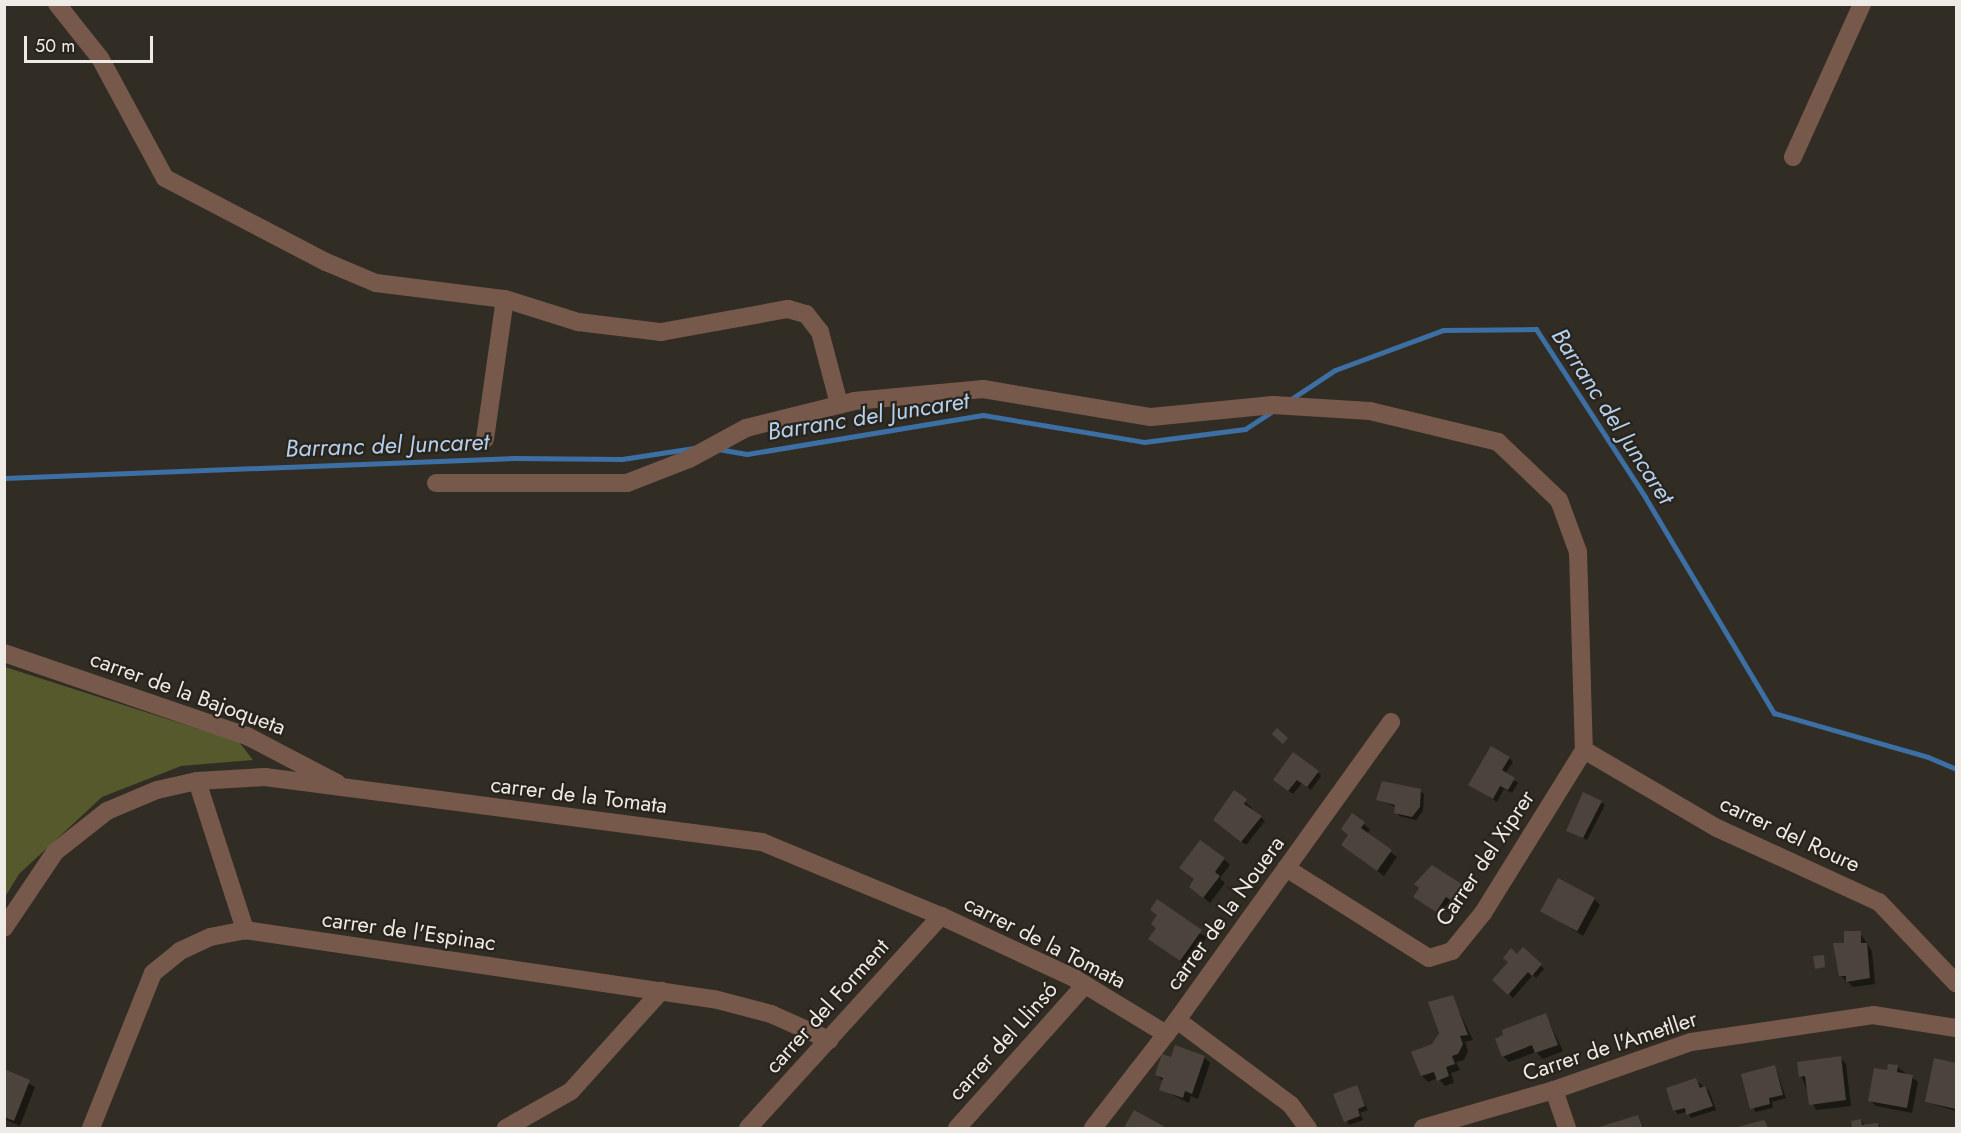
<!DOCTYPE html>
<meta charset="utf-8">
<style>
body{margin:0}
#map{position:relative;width:1961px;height:1133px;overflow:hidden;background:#322d24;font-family:Jost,sans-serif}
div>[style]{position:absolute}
.green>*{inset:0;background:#56592b}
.shadow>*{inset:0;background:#0007}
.stream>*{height:5px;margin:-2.5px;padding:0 2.5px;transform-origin:2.5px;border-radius:2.5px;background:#3c6fa4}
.building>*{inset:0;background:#4d433d;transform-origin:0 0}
.street>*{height:18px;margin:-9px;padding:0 9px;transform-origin:9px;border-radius:9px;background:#77594c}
span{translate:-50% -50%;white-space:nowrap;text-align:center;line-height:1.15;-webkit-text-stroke:4.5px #28231b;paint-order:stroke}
.street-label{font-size:22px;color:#eeeae5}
.water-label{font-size:24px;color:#b4d0ef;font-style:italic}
.frame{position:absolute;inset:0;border:6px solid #eeeae5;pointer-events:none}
.scale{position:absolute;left:24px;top:36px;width:129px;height:27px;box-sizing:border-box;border:3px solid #eeeae5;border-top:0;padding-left:8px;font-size:18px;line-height:21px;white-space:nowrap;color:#eeeae5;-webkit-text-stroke:4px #28231b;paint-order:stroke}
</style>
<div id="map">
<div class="green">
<i style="clip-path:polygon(5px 667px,239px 742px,253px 760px,181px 766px,102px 797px,19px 874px,5px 897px)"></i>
</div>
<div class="shadow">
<i style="clip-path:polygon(1509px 758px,1513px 762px,1505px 774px,1518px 783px,1512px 793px,1504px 789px,1497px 802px,1470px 785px)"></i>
<i style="clip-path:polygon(1318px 772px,1321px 776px,1311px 790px,1302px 783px,1293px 794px,1279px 784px)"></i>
<i style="clip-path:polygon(1420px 791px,1424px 794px,1423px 811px,1416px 820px,1399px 816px,1396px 807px,1378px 800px)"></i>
<i style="clip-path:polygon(1235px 792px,1265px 821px,1246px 845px,1219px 824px)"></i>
<i style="clip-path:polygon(1601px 802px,1605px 805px,1587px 840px,1568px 830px)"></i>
<i style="clip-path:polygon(1364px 824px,1370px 830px,1367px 834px,1397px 857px,1384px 876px,1343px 845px)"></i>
<i style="clip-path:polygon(1224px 859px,1230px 865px,1220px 878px,1225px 883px,1210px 903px,1191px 887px,1196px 880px,1181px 868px)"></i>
<i style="clip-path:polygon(1432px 867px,1466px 890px,1457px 904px,1450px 900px,1440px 915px,1415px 897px)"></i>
<i style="clip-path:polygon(1594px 899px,1600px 905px,1583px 936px,1542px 910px)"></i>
<i style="clip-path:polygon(1152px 910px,1207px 937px,1186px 966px,1150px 939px,1158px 929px,1158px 916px)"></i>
<i style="clip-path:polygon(1860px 933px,1872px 951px,1875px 984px,1853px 987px,1841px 976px,1835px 945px,1846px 945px)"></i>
<i style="clip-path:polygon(1523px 950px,1544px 969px,1536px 978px,1533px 975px,1513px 998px,1494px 980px)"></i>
<i style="clip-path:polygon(1452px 996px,1473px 1040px,1465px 1042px,1468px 1051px,1464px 1060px,1456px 1062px,1460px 1070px,1451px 1073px,1454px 1083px,1445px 1086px,1438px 1078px,1428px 1082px,1422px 1076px)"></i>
<i style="clip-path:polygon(1546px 1015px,1563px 1051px,1543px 1059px,1536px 1052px,1509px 1062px,1503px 1056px)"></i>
<i style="clip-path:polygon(1204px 1057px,1210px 1063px,1198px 1099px,1191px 1096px,1189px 1103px,1160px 1089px,1163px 1081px,1157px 1075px,1172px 1059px)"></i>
<i style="clip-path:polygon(1840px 1058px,1846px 1064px,1851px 1106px,1816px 1110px,1801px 1076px)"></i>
<i style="clip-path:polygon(1935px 1060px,1956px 1064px,1956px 1111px,1926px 1102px)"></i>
<i style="clip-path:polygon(1775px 1066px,1786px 1098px,1772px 1102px,1773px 1108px,1755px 1112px,1743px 1075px)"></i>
<i style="clip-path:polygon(1897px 1067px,1918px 1082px,1912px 1113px,1876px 1106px,1870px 1100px,1888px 1072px)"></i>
<i style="clip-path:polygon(4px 1071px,35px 1087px,20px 1126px,4px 1119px)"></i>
<i style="clip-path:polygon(1695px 1080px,1709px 1091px,1716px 1110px,1691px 1118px,1687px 1112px,1678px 1114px,1674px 1110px)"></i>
<i style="clip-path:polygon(1356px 1087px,1368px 1110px,1360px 1113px,1363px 1120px,1349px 1125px,1335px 1095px)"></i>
<i style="clip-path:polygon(1134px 1112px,1164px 1128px,1126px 1128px)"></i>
<i style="clip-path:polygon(1638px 1116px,1644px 1128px,1600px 1128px)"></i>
<i style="clip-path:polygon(1861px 1120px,1865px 1126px,1878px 1124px,1881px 1128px,1853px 1128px,1853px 1122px)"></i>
</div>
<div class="stream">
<i style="left:1288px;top:401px;width:56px;rotate:-33.4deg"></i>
<i style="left:1335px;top:370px;width:115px;rotate:-20.3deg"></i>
<i style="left:1443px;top:330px;width:93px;rotate:-0.6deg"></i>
<i style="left:1536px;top:329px;width:200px;rotate:57deg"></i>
<i style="left:1645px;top:497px;width:252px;rotate:59.2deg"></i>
<i style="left:1774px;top:713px;width:160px;rotate:15.9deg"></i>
<i style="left:1928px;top:757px;width:30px;rotate:23deg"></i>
<i style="left:718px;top:449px;width:29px;rotate:10deg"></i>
<i style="left:747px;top:454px;width:239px;rotate:-9.4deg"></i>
<i style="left:983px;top:415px;width:163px;rotate:9.5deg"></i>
<i style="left:1144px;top:442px;width:102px;rotate:-7.3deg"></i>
<i style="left:1245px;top:429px;width:33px;rotate:-33deg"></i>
<i style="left:4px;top:478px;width:509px;rotate:-2.25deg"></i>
<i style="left:513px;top:458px;width:109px;rotate:0.5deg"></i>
<i style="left:622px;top:459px;width:73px;rotate:-8.7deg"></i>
</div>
<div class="building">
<i style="left:1277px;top:728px;width:15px;height:8px;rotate:42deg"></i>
<i style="clip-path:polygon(1491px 746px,1510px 757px,1502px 770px,1515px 778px,1508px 790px,1500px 786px,1493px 799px,1468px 785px)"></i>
<i style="clip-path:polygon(1293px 752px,1319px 771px,1307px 787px,1297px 780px,1288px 791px,1273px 780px)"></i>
<i style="clip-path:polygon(1382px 781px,1421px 789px,1420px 807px,1412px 817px,1394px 813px,1395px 805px,1376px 800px)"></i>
<i style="clip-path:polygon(1234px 790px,1247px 799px,1244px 804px,1262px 816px,1241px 842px,1213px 820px)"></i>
<i style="clip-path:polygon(1583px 792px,1602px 801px,1583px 838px,1566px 831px)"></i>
<i style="clip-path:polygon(1352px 813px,1365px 822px,1361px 828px,1392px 850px,1377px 871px,1341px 845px,1348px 835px,1341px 829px)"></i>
<i style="clip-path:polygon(1200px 840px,1225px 858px,1215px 872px,1220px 876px,1203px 898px,1189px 887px,1194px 879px,1179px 868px)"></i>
<i style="clip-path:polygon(1432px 865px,1463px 885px,1452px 901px,1446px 897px,1436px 912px,1413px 897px,1419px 888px,1414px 884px)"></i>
<i style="left:1558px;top:878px;width:42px;height:38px;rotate:28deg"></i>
<i style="clip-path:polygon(1157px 899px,1202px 930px,1180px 961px,1148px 939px,1156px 928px,1151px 924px,1157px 915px,1150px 910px)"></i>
<i style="clip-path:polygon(1844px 931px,1861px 931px,1861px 943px,1867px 943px,1870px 978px,1846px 982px,1846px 976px,1839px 976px,1833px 943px,1844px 943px)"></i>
<i style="clip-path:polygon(1523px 947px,1542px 964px,1532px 976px,1528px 972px,1508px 995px,1492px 980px,1508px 962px,1503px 958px,1511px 948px,1517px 954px)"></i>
<i style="clip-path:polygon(1824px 955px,1825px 967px,1815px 969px,1813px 956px)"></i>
<i style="clip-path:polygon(1453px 995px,1468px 1035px,1460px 1036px,1463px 1044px,1458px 1054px,1452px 1056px,1455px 1064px,1446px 1067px,1449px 1076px,1437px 1081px,1434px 1072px,1421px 1076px,1411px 1052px,1432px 1044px,1439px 1033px,1428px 1002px)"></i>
<i style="clip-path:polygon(1546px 1013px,1558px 1045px,1535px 1053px,1532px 1045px,1502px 1057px,1495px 1039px,1503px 1035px,1502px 1030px)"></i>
<i style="clip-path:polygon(1175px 1045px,1205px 1056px,1192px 1094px,1185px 1091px,1183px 1098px,1159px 1090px,1163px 1078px,1155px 1075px,1162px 1054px,1171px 1057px)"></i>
<i style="clip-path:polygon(1841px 1056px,1846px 1100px,1809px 1105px,1805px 1076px,1799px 1077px,1797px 1062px)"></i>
<i style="clip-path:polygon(1934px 1058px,1956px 1063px,1956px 1109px,1925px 1102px)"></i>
<i style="clip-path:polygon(1888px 1064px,1898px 1065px,1897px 1072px,1913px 1075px,1907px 1108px,1868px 1101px,1874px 1068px,1887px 1070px)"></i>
<i style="clip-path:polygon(1775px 1065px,1783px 1095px,1769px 1098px,1770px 1104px,1750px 1109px,1741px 1074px)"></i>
<i style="clip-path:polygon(4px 1069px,30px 1080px,14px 1121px,4px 1117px)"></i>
<i style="clip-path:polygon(1696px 1078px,1700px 1088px,1705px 1086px,1713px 1106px,1686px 1115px,1685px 1108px,1673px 1111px,1666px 1088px)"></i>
<i style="clip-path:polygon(1357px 1085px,1365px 1106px,1358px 1109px,1360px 1116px,1344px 1122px,1333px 1094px)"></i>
<i style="clip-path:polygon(1134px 1110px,1167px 1128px,1124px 1128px)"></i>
<i style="clip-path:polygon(1638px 1115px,1643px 1128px,1596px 1128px)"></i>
<i style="clip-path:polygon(1861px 1119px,1862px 1125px,1878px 1123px,1879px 1128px,1852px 1128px,1851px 1121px)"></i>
<i style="clip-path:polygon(1764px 1120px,1768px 1128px,1734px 1128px)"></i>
</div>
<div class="street">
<i style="left:57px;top:4px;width:69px;rotate:51.5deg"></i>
<i style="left:100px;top:58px;width:136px;rotate:61.6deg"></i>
<i style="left:165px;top:178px;width:182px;rotate:27.6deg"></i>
<i style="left:326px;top:262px;width:54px;rotate:22.8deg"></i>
<i style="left:376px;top:283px;width:130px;rotate:7.1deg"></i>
<i style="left:505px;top:299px;width:77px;rotate:17.5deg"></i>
<i style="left:578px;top:322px;width:84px;rotate:6.9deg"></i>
<i style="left:661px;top:332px;width:129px;rotate:-10.3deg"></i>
<i style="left:788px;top:309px;width:19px;rotate:16deg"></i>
<i style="left:806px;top:314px;width:23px;rotate:52deg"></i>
<i style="left:820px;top:332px;width:74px;rotate:75.2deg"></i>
<i style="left:1793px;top:157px;width:168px;rotate:-65.7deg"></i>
<i style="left:485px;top:439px;width:141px;rotate:-81.9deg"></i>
<i style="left:436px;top:483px;width:191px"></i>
<i style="left:627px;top:483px;width:66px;rotate:-21.2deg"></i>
<i style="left:689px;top:459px;width:65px;rotate:-28.5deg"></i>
<i style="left:746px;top:428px;width:111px;rotate:-14deg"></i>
<i style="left:854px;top:401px;width:130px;rotate:-5.3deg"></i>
<i style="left:983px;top:389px;width:170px;rotate:9.5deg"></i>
<i style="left:1151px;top:417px;width:123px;rotate:-5.6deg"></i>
<i style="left:1273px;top:405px;width:97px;rotate:3.5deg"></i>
<i style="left:1370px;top:411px;width:132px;rotate:13.6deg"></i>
<i style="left:1498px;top:442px;width:84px;rotate:43.6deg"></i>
<i style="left:1559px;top:500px;width:55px;rotate:69.9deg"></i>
<i style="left:1578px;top:552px;width:198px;rotate:88.3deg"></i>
<i style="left:4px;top:653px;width:257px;rotate:18.9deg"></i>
<i style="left:247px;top:736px;width:102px;rotate:27.6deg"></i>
<i style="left:1584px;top:750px;width:154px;rotate:30.4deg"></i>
<i style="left:1717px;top:828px;width:178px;rotate:24.6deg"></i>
<i style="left:1879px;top:902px;width:112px;rotate:46.5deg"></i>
<i style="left:197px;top:781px;width:157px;rotate:72.1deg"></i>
<i style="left:1286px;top:868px;width:169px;rotate:32.2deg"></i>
<i style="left:1429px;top:958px;width:24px;rotate:-17deg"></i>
<i style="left:1452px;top:951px;width:49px;rotate:-50.8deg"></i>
<i style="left:1483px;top:913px;width:192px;rotate:-58.2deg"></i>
<i style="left:4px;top:928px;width:92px;rotate:-56.1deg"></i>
<i style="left:55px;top:852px;width:66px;rotate:-38.3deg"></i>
<i style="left:107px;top:811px;width:54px;rotate:-22.8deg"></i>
<i style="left:157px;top:790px;width:41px;rotate:-12.7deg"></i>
<i style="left:197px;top:781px;width:68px;rotate:-3.4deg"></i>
<i style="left:265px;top:777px;width:501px;rotate:7.45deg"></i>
<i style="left:762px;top:842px;width:194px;rotate:22.5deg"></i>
<i style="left:941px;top:916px;width:147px;rotate:25deg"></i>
<i style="left:1074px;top:978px;width:108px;rotate:31.3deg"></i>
<i style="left:1177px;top:1020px;width:142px;rotate:36.7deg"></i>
<i style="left:1291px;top:1105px;width:29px;rotate:54deg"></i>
<i style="left:1554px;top:1090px;width:40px;rotate:71.1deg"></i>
<i style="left:91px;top:1128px;width:167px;rotate:-68.2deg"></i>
<i style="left:153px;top:973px;width:35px;rotate:-39deg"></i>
<i style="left:180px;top:951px;width:33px;rotate:-25deg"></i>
<i style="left:210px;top:937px;width:36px;rotate:-11deg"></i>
<i style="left:245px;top:930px;width:474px;rotate:8.4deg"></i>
<i style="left:714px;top:999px;width:59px;rotate:14.7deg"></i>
<i style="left:771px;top:1014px;width:64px;rotate:24.1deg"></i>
<i style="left:506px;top:1128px;width:75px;rotate:-29.6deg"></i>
<i style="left:571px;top:1091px;width:135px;rotate:-48deg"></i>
<i style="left:748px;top:1128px;width:287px;rotate:-47.7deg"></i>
<i style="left:957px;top:1128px;width:192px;rotate:-48.2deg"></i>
<i style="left:1093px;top:1128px;width:137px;rotate:-52.1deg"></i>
<i style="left:1177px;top:1020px;width:367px;rotate:-54.3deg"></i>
<i style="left:1423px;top:1128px;width:136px;rotate:-16.2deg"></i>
<i style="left:1554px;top:1090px;width:145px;rotate:-19.3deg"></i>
<i style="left:1691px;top:1042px;width:184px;rotate:-8.4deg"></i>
<i style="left:1873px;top:1015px;width:84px;rotate:8.9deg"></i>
</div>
<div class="street-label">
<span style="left:188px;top:693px;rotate:20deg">carrer de la Bajoqueta</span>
<span style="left:579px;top:795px;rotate:7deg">carrer de la Tomata</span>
<span style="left:1790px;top:834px;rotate:25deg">carrer del Roure</span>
<span style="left:1485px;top:858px;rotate:-56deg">Carrer del Xiprer</span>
<span style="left:1225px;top:913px;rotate:-54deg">carrer de la Nouera</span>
<span style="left:409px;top:931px;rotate:8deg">carrer de l'Espinac</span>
<span style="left:1045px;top:942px;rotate:27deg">carrer de la Tomata</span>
<span style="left:827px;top:1006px;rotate:-48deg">carrer del Forment</span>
<span style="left:1003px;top:1041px;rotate:-48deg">carrer del Llinsó</span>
<span style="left:1610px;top:1046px;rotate:-18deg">Carrer de l'Ametller</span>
</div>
<div class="water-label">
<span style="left:868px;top:416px;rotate:-9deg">Barranc del Juncaret</span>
<span style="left:1613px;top:416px;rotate:57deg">Barranc del Juncaret</span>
<span style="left:387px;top:445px;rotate:-2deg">Barranc del Juncaret</span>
</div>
<div class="frame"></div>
<div class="scale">50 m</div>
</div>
